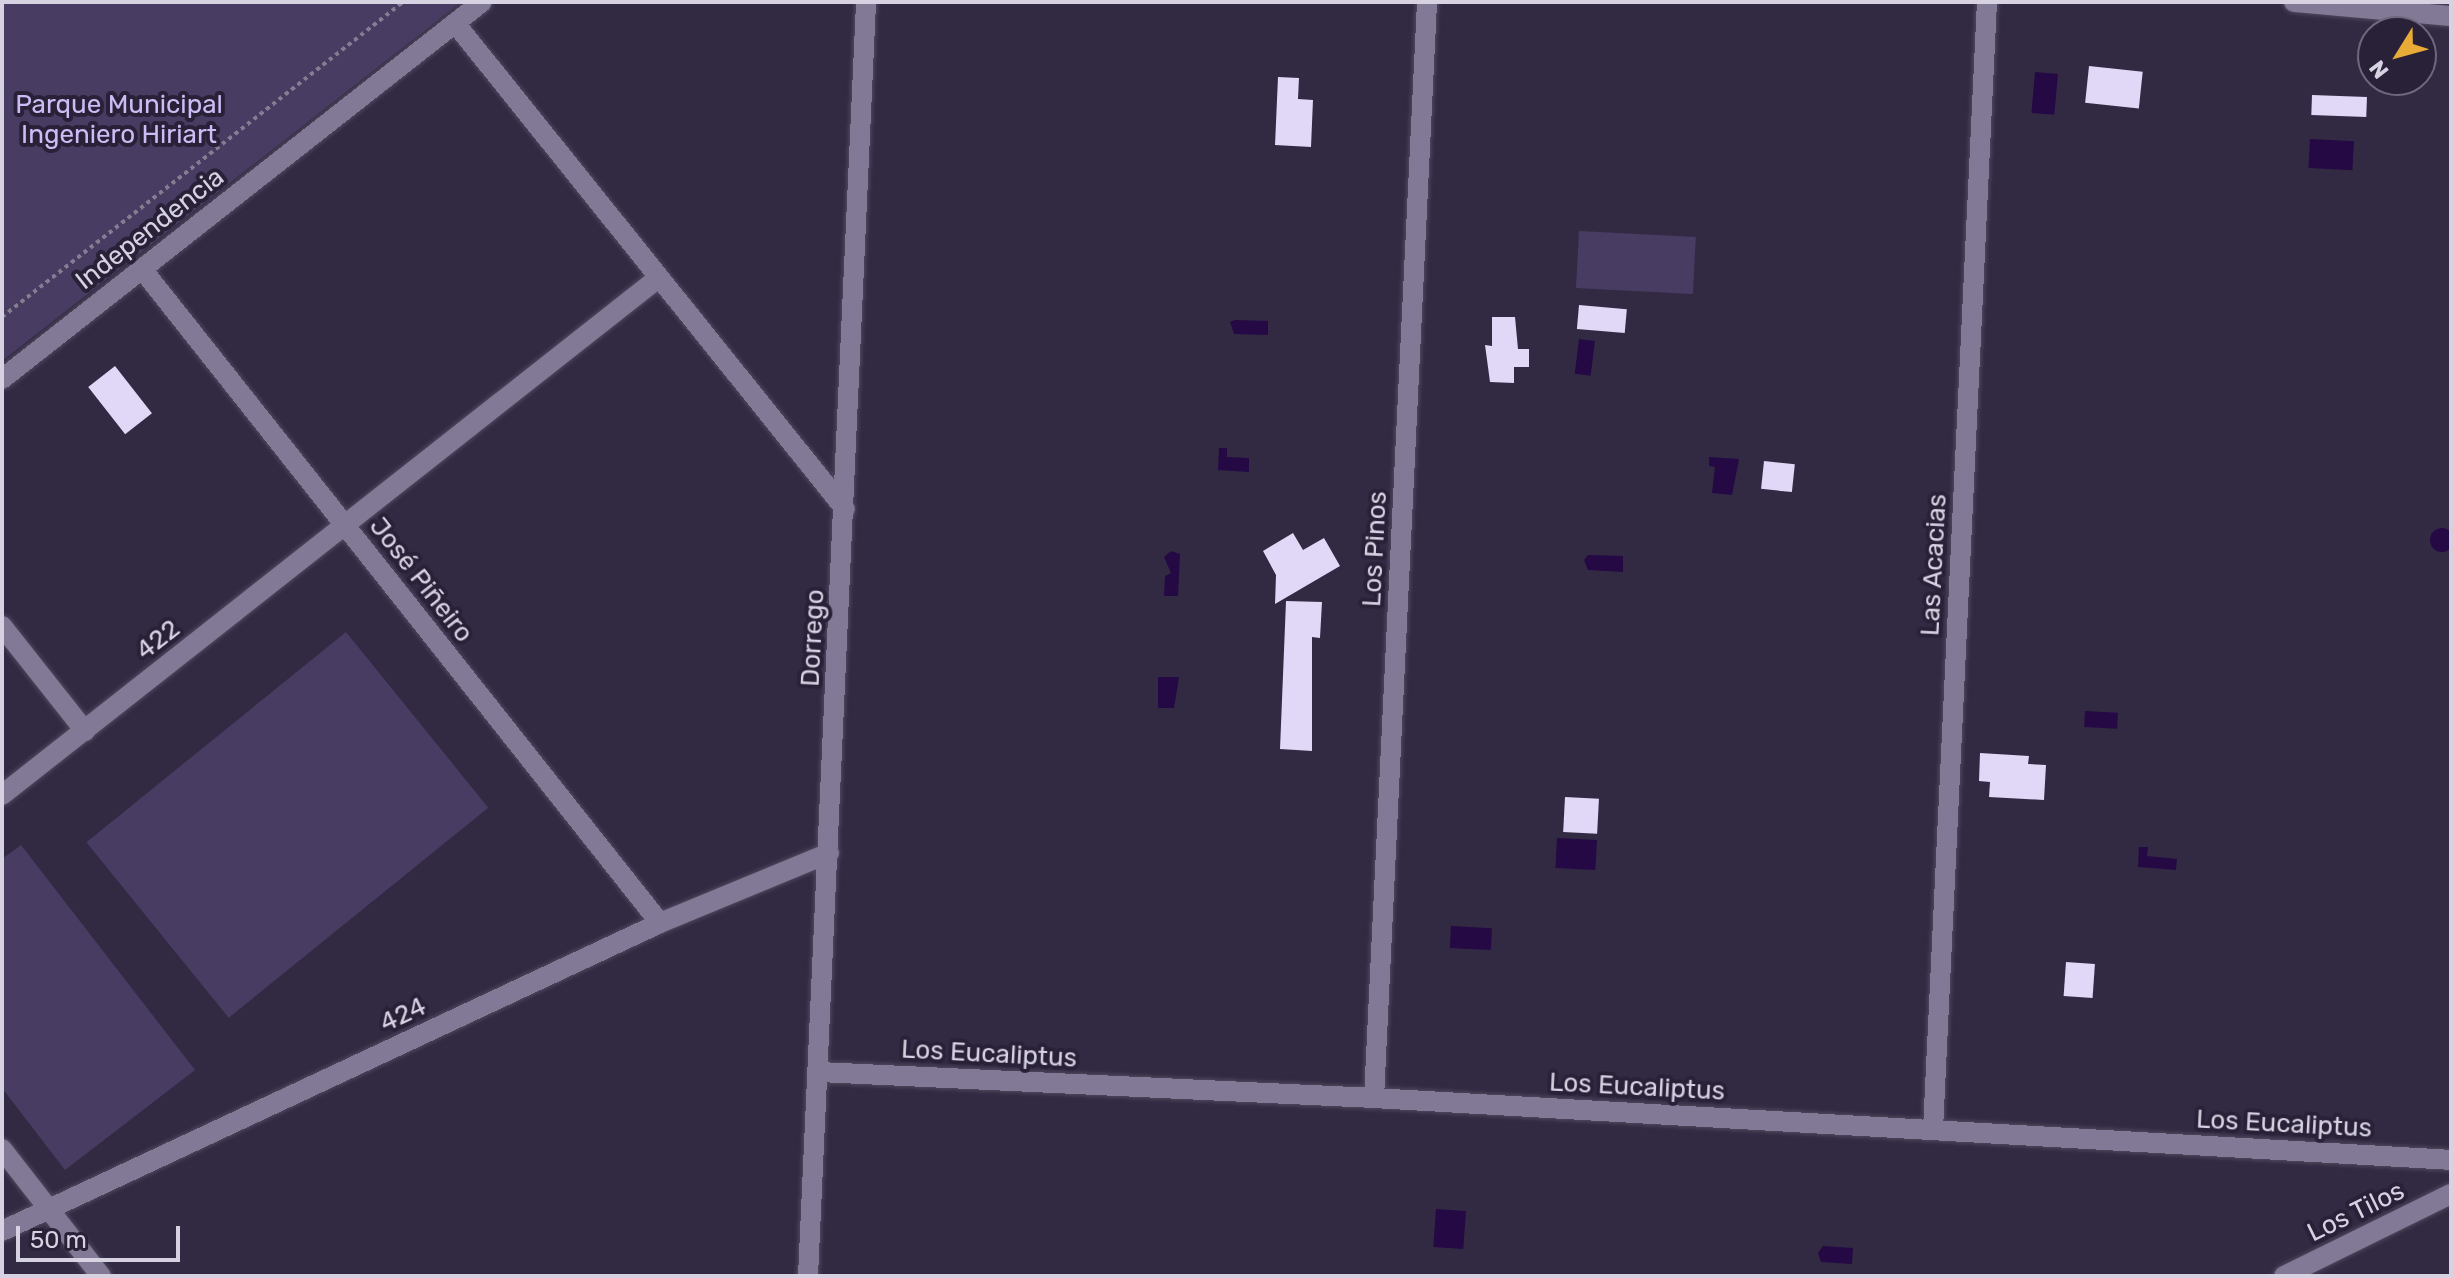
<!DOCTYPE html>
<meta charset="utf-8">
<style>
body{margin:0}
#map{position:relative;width:2453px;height:1278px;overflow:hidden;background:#322a43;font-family:Rubik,sans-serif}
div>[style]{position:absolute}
.green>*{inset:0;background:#493c63;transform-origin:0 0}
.water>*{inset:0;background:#240944;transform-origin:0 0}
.round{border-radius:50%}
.building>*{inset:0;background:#e1d8f8;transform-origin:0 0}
.path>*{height:4px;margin-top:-2px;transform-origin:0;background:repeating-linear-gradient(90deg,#837d92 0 4px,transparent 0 8px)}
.roads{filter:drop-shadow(0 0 2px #4f485d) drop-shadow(0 0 2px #4f485d)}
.minor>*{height:20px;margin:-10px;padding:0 10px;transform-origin:10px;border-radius:10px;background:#827996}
span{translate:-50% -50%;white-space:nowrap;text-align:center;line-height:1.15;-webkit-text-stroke:8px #292138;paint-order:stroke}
.park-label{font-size:26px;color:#cdbcf4}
.street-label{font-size:26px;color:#d6d2e2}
.frame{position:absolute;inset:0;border:4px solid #d6d2e2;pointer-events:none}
.north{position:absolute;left:2357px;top:16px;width:80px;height:80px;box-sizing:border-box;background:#292138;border:2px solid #6e687c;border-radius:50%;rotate:233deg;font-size:22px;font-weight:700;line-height:32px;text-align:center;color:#d6d2e2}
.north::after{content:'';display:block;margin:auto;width:28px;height:36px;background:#e8ab37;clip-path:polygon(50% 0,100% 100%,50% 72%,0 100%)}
.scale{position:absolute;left:16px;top:1226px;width:164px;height:36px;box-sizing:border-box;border:4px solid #d6d2e2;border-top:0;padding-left:10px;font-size:24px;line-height:28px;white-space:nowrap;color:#d6d2e2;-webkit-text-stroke:6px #292138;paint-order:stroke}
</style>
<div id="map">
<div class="green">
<i style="clip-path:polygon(2px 2px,461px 2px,2px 361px)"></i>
<i style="left:1579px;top:231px;width:117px;height:57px;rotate:3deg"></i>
<i style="left:346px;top:632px;width:226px;height:334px;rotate:51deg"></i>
<i style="clip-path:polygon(21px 845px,195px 1070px,65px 1170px,2px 1088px,2px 859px)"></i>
</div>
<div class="water">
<i style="left:2035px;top:72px;width:23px;height:41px;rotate:5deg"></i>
<i style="left:2310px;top:139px;width:44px;height:29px;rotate:3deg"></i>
<i style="clip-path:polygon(1235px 320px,1268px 321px,1268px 335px,1234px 334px,1230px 322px)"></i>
<i style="left:1579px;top:339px;width:16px;height:35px;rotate:7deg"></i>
<i style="clip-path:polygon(1219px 448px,1227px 448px,1227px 457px,1249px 458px,1249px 472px,1218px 470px)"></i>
<i style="clip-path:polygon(1709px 457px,1739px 459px,1732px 495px,1712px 493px,1715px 467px,1709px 466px)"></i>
<i class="round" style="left:2430px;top:528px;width:24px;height:24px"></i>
<i style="clip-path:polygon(1171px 551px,1180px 554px,1178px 596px,1164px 596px,1165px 576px,1171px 573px,1164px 557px)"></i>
<i style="clip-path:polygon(1588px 555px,1623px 556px,1623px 572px,1588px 570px,1584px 560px)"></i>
<i style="clip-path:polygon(1158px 677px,1179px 677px,1174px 708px,1158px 708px)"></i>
<i style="left:2085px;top:711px;width:33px;height:16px;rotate:3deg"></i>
<i style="left:1557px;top:838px;width:40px;height:30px;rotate:3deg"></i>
<i style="clip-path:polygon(2139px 847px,2148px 847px,2147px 856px,2177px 859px,2176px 870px,2138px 867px)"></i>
<i style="left:1451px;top:926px;width:41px;height:22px;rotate:3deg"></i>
<i style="left:1436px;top:1209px;width:30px;height:38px;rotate:4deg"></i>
<i style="clip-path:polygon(1823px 1246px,1853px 1248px,1852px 1264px,1821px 1262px,1818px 1253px)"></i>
</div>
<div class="building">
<i style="left:2089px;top:66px;width:54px;height:37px;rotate:6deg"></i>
<i style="clip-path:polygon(1278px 77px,1299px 78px,1298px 99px,1313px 100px,1311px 147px,1275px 145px)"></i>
<i style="left:2312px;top:95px;width:55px;height:20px;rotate:2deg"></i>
<i style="left:1579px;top:305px;width:48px;height:24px;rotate:5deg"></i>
<i style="clip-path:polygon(1492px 317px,1515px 317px,1518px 349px,1529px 349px,1529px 367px,1514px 367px,1514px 383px,1490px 382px,1485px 345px,1492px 346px)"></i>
<i style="left:115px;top:366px;width:60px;height:34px;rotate:52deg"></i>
<i style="left:1764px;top:461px;width:31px;height:28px;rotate:6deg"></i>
<i style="clip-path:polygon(1293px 533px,1303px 550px,1324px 538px,1340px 566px,1275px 604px,1276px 575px,1263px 551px)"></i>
<i style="clip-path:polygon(1286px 601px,1322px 602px,1320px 638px,1312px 637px,1312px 751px,1280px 749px)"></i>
<i style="clip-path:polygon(1980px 753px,2029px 756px,2028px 764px,2046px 765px,2044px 800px,1989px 797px,1990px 782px,1979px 781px)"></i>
<i style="left:1565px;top:797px;width:34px;height:35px;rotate:3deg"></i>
<i style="left:2066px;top:962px;width:29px;height:34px;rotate:4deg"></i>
</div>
<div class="path">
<i style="left:2px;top:317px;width:510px;rotate:-38.15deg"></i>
</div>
<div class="roads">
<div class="minor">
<i style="left:2294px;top:2px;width:158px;rotate:5.1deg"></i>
<i style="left:455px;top:23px;width:623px;rotate:51.25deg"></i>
<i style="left:142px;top:269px;width:834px;rotate:51.62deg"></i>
<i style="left:2px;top:379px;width:610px;rotate:-38.15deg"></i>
<i style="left:2px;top:626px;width:134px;rotate:51.7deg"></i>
<i style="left:2px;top:795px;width:834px;rotate:-38.23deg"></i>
<i style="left:819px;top:1072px;width:556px;rotate:2.68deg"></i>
<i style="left:1374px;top:1098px;width:1079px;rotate:3.29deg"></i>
<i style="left:1374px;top:1098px;width:1097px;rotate:-87.23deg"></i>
<i style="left:1933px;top:1130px;width:1129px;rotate:-87.26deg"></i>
<i style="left:2px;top:1149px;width:161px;rotate:52.1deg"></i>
<i style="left:2px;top:1231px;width:727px;rotate:-25.08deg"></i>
<i style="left:660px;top:923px;width:183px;rotate:-22.5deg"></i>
<i style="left:808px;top:1276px;width:1275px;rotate:-87.39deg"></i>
<i style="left:2284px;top:1276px;width:186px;rotate:-26.2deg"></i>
</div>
</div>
<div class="park-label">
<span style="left:119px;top:120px">Parque Municipal<br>Ingeniero Hiriart</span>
</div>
<div class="street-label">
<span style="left:150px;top:229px;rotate:-38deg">Independencia</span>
<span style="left:1375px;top:549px;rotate:-87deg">Los Pinos</span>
<span style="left:1934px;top:565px;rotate:-87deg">Las Acacias</span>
<span style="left:421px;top:580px;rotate:52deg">José Piñeiro</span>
<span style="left:813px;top:638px;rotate:-87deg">Dorrego</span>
<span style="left:158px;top:640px;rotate:-38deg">422</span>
<span style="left:403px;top:1015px;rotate:-25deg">424</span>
<span style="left:989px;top:1054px;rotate:3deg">Los Eucaliptus</span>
<span style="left:1637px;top:1087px;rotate:3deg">Los Eucaliptus</span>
<span style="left:2284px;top:1124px;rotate:3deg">Los Eucaliptus</span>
<span style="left:2356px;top:1212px;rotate:-26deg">Los Tilos</span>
</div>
<div class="frame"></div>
<div class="north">N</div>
<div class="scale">50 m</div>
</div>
